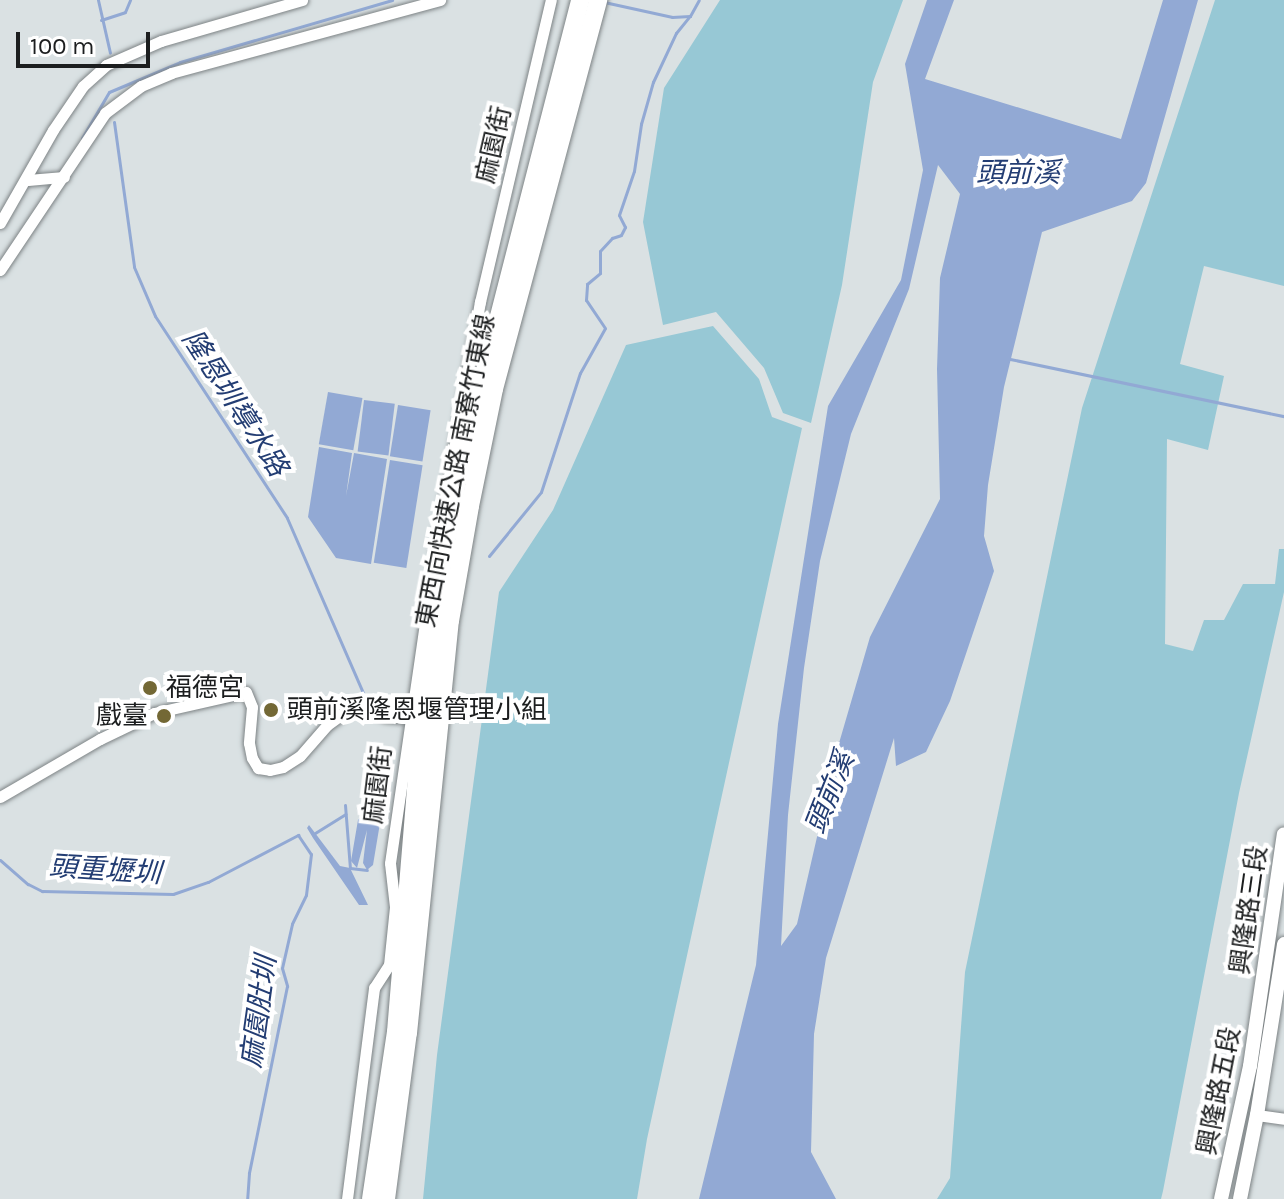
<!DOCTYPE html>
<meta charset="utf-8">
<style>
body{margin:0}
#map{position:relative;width:1284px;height:1199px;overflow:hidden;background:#dae1e3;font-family:Karla,"Noto Sans TC",sans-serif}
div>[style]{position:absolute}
.green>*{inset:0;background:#97c8d5}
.water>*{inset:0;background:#92a9d4;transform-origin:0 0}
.stream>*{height:3px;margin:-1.5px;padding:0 1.5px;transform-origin:1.5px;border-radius:1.5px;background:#92a9d4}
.roads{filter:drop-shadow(0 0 2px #7d8385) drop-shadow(0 0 2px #7d8385)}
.minor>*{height:11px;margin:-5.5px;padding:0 5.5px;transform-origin:5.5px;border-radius:5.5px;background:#fff}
.tertiary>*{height:14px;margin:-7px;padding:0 7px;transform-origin:7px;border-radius:7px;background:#fff}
.trunk>*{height:18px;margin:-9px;padding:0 9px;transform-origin:9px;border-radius:9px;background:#fff}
.dots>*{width:22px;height:22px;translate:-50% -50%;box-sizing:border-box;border:4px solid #fff;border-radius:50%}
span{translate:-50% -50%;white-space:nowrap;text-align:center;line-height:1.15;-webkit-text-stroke:8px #fff;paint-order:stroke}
.street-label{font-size:26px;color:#1c1e1f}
.poi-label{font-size:26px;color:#1c1e1f}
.left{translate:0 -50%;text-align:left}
.right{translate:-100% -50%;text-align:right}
.water-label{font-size:28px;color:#233d73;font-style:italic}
.scale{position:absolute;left:16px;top:32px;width:134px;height:36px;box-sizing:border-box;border:4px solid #1c1e1f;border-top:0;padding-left:10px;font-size:24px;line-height:28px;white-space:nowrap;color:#1c1e1f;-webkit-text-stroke:6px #fff;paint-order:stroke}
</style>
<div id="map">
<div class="green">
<i style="clip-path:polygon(720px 0,903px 0,873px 82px,842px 285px,811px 423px,783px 413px,764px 368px,716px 312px,663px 325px,643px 222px,664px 88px)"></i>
<i style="clip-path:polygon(1215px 0,1284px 0,1284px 286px,1204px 266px,1180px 364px,1224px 376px,1208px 450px,1167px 439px,1165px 644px,1193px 651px,1204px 620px,1224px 620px,1243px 584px,1275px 584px,1279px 549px,1284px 549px,1284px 592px,1239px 793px,1163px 1191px,1161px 1199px,937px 1199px,950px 1178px,965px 972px,1082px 408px)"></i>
<i style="clip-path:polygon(713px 326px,759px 379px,772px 417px,802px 428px,647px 1139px,637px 1199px,423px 1199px,437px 1055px,499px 592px,553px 510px,626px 345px)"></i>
</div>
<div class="water">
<i style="clip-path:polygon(evenodd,927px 0,954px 0,925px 79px,1121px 139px,1163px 0,1198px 0,1146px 183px,1132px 201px,1042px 232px,1004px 387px,988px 485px,984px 536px,994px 571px,950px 701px,926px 752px,896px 766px,894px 738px,826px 958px,814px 1034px,811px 1152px,836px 1199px,699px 1199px,756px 965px,778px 724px,828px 406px,901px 280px,923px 170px,905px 64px,927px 0,938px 165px,960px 194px,940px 278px,937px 369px,940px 499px,870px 637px,837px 750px,797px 924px,781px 946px,788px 815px,804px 668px,820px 561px,851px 434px,909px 289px,938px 165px)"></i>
<i style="left:328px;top:392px;width:35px;height:53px;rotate:10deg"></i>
<i style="left:364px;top:400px;width:31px;height:52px;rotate:7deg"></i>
<i style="left:398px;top:405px;width:33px;height:52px;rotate:9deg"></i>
<i style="clip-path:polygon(319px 447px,352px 453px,346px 496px,354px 453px,387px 459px,371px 564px,336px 558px,308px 517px)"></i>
<i style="left:390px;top:460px;width:33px;height:104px;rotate:9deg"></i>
<i style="clip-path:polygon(363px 814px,368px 822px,376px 815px,380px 823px,373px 865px,367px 870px,363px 863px,367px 830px,357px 868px,351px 861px,358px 820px)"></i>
<i style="clip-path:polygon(309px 825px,340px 866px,350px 868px,368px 905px,359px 905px,313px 838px,307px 828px)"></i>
</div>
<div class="stream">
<i style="left:98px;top:0;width:54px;rotate:77.2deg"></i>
<i style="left:604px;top:2px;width:70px;rotate:12.4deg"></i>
<i style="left:672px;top:17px;width:18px;rotate:-3deg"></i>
<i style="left:690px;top:16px;width:18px;rotate:-61deg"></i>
<i style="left:101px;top:20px;width:25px;rotate:-18deg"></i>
<i style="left:125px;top:12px;width:13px;rotate:-67deg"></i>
<i style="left:114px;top:122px;width:146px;rotate:82.1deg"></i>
<i style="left:134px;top:267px;width:53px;rotate:66.8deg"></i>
<i style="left:155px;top:316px;width:241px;rotate:56.8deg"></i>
<i style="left:287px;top:518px;width:191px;rotate:66.5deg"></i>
<i style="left:82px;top:138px;width:53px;rotate:-59.6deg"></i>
<i style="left:109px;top:92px;width:77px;rotate:-22.9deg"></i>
<i style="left:180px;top:62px;width:221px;rotate:-16.3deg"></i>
<i style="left:1010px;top:359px;width:280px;rotate:11.8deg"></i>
<i style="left:489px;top:556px;width:82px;rotate:-50.9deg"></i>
<i style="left:541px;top:492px;width:125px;rotate:-71.9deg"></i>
<i style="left:580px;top:373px;width:51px;rotate:-60.9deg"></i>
<i style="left:605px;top:328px;width:34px;rotate:-124deg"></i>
<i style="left:586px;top:300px;width:16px;rotate:-86deg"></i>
<i style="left:587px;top:284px;width:17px;rotate:-40deg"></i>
<i style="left:600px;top:273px;width:22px;rotate:-90deg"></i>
<i style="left:600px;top:251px;width:18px;rotate:-47deg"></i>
<i style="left:612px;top:238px;width:9px;rotate:-18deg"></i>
<i style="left:621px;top:235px;width:9px;rotate:-63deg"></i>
<i style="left:625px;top:227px;width:13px;rotate:-117deg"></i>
<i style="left:619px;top:215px;width:46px;rotate:-71.2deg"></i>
<i style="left:634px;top:171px;width:48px;rotate:-81.5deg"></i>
<i style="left:641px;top:124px;width:44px;rotate:-74.1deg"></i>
<i style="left:653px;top:82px;width:54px;rotate:-64.9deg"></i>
<i style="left:676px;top:33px;width:22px;rotate:-51deg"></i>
<i style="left:345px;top:805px;width:63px;rotate:85.5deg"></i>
<i style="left:350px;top:868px;width:17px;rotate:7deg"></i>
<i style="left:315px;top:833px;width:36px;rotate:-32deg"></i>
<i style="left:0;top:860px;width:37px;rotate:41deg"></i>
<i style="left:28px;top:884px;width:16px;rotate:27deg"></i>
<i style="left:42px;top:891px;width:131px;rotate:1.3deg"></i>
<i style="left:173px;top:894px;width:37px;rotate:-19deg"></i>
<i style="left:208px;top:882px;width:102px;rotate:-27.6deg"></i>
<i style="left:298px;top:835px;width:23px;rotate:56deg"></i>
<i style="left:311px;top:854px;width:41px;rotate:97deg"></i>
<i style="left:306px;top:895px;width:32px;rotate:116deg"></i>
<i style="left:292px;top:924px;width:45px;rotate:102.8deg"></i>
<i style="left:282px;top:968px;width:19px;rotate:74deg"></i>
<i style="left:287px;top:986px;width:191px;rotate:101.5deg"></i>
<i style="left:249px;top:1173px;width:26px;rotate:94deg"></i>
</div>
<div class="roads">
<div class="minor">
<i style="left:28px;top:180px;width:36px;rotate:-5deg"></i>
<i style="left:0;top:223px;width:107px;rotate:-60.3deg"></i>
<i style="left:53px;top:130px;width:53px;rotate:-55.7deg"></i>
<i style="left:83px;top:86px;width:31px;rotate:-42deg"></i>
<i style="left:106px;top:65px;width:60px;rotate:-23.6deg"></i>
<i style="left:161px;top:41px;width:147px;rotate:-16.2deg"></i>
<i style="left:0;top:270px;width:189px;rotate:-56.2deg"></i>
<i style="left:105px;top:113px;width:45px;rotate:-36.9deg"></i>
<i style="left:141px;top:86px;width:33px;rotate:-23deg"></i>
<i style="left:171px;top:73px;width:279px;rotate:-15.2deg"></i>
<i style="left:436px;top:551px;width:253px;rotate:-80deg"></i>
<i style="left:480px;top:302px;width:310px;rotate:-76.8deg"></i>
<i style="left:0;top:797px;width:116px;rotate:-30.1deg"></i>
<i style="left:100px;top:739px;width:60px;rotate:-25.7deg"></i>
<i style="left:154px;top:713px;width:94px;rotate:-12.9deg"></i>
<i style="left:246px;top:692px;width:16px;rotate:68deg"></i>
<i style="left:252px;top:707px;width:36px;rotate:95deg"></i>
<i style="left:249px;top:743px;width:15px;rotate:79deg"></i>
<i style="left:252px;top:758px;width:12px;rotate:59deg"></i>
<i style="left:258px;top:768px;width:12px;rotate:9deg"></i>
<i style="left:270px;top:770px;width:13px;rotate:-13deg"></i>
<i style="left:283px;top:767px;width:20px;rotate:-33deg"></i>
<i style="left:300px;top:756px;width:41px;rotate:-48.9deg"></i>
<i style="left:327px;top:725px;width:34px;rotate:-36deg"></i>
<i style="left:355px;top:705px;width:32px;rotate:20deg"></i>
<i style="left:385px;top:716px;width:24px;rotate:5deg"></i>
<i style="left:1257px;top:1115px;width:27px;rotate:8deg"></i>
<i style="left:347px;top:1199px;width:213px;rotate:-82.7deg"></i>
<i style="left:374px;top:988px;width:27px;rotate:-57deg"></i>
<i style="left:389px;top:965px;width:58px;rotate:-84.1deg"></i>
<i style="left:395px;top:907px;width:44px;rotate:-96.5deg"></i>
<i style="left:390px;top:863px;width:278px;rotate:-81.7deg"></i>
</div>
<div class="tertiary">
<i style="left:1221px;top:1199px;width:136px;rotate:-77.7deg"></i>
<i style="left:1250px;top:1066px;width:234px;rotate:-81.7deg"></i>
<i style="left:1240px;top:1199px;width:86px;rotate:-78.6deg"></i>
<i style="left:1257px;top:1115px;width:173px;rotate:-81deg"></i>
</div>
<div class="trunk">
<i style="left:371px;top:1199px;width:169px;rotate:-81.5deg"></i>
<i style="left:396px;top:1032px;width:268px;rotate:-85.3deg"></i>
<i style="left:418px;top:765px;width:188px;rotate:-83.3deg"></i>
<i style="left:440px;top:578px;width:99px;rotate:-80.2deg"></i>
<i style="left:457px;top:480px;width:496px;rotate:-75.6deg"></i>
<i style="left:386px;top:1199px;width:167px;rotate:-82.5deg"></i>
<i style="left:408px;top:1033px;width:414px;rotate:-84.2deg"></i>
<i style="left:450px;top:621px;width:117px;rotate:-80.1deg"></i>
<i style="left:470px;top:506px;width:119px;rotate:-78.4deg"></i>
<i style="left:494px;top:389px;width:403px;rotate:-75deg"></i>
</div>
</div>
<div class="dots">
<i style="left:150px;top:688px;background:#736835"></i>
<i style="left:271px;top:710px;background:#736835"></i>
<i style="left:164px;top:716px;background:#736835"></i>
</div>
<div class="street-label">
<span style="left:494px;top:145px;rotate:-77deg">麻園街</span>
<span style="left:456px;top:471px;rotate:-79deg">東西向快速公路 南寮竹東線</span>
<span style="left:378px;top:785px;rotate:-83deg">麻園街</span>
<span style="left:1249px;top:910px;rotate:-82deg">興隆路三段</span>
<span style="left:1219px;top:1091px;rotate:-79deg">興隆路五段</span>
</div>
<div class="poi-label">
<span class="left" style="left:166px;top:688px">福德宮</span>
<span class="left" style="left:287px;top:710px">頭前溪隆恩堰管理小組</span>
<span class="right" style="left:148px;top:716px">戲臺</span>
</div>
<div class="water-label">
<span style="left:1018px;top:173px">頭前溪</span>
<span style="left:235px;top:403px;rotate:57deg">隆恩圳導水路</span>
<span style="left:830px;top:793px;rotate:-68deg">頭前溪</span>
<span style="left:105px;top:870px;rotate:4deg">頭重壢圳</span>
<span style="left:259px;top:1012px;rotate:-82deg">麻園肚圳</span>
</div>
<div class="scale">100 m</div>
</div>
